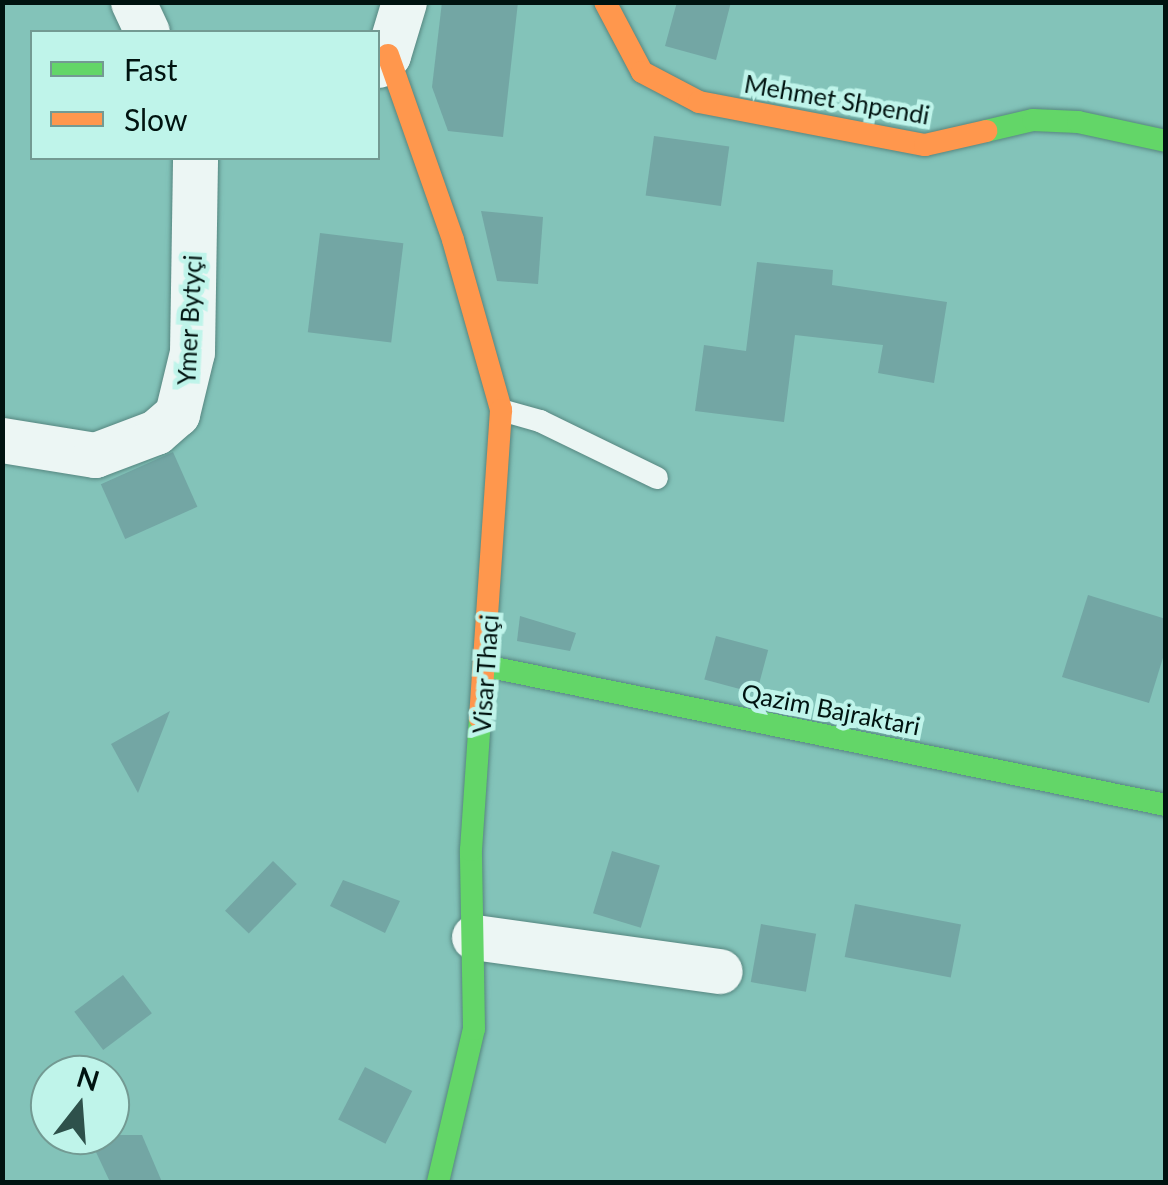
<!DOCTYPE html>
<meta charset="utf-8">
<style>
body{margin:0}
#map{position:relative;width:1168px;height:1185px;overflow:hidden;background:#83c3b9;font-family:Lato,sans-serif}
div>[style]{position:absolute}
.building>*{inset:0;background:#73a6a4;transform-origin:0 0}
.roads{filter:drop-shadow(0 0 2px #568680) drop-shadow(0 0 2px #568680)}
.lane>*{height:22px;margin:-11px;padding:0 11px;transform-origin:11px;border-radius:11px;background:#ecf6f4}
.street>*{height:45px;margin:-22.5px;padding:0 22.5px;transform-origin:22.5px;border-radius:22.5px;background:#ecf6f4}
.fast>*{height:22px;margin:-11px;padding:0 11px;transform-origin:11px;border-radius:11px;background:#63d668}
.slow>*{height:22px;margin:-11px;padding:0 11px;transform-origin:11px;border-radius:11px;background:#ff974d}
span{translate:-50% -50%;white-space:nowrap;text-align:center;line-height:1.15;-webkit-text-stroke:9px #bff4ea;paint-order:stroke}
.street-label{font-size:25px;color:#001310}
.frame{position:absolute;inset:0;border:5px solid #001310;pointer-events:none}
.legend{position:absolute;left:30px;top:30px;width:350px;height:130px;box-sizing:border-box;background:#bff4ea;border:2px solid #739a93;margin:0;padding:12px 18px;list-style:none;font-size:30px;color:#001310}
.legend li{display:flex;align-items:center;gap:20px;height:50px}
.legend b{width:50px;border:2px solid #739a93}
.north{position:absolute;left:30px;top:1055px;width:100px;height:100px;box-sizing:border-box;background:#bff4ea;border:2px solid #739a93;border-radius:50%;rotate:17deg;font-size:28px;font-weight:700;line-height:40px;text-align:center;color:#001310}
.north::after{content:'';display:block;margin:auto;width:35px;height:45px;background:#2e514b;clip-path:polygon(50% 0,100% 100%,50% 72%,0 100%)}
</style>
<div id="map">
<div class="building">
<i style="clip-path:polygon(442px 2px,518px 2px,503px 137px,448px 131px,432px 87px)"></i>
<i style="clip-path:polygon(677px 2px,731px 2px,716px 60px,665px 46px)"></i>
<i style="left:654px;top:136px;width:76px;height:60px;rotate:8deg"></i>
<i style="clip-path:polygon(481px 211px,543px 217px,538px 284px,497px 281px)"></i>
<i style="left:320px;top:233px;width:84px;height:100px;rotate:7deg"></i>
<i style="clip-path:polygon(757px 262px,833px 270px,832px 285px,947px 302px,934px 383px,878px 373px,883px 345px,795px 335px,784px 422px,695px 411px,704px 345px,746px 351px)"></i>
<i style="left:173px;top:452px;width:60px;height:79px;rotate:66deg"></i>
<i style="clip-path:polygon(1088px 595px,1166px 619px,1166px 648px,1149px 703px,1062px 677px)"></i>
<i style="clip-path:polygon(520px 616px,576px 633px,570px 651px,517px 641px)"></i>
<i style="left:716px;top:636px;width:54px;height:45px;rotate:15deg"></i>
<i style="clip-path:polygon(170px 711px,138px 793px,111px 744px)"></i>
<i style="left:612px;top:851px;width:50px;height:65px;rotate:17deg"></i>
<i style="left:273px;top:861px;width:33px;height:69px;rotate:44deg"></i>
<i style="clip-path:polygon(343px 880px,400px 901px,385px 933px,330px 906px)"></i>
<i style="left:855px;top:904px;width:108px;height:54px;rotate:11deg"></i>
<i style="left:761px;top:924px;width:56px;height:59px;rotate:10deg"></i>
<i style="left:123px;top:975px;width:48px;height:61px;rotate:53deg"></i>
<i style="left:365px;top:1067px;width:53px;height:59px;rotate:27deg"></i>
<i style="clip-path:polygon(88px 1135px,142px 1135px,162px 1182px,110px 1182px)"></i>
</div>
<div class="roads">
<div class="lane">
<i style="left:501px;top:410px;width:41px;rotate:15.8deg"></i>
<i style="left:540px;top:421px;width:130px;rotate:26deg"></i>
</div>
<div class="street">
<i style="left:133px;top:2px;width:33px;rotate:65deg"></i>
<i style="left:378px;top:65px;width:14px;rotate:-45deg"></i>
<i style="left:388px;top:55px;width:55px;rotate:-73.2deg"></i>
<i style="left:2px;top:440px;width:94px;rotate:9.2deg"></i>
<i style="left:95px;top:455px;width:65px;rotate:-20.7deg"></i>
<i style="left:156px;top:432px;width:28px;rotate:-41deg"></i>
<i style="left:177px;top:414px;width:64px;rotate:-76.4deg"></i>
<i style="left:192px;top:352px;width:194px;rotate:-89.1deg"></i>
<i style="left:474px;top:937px;width:248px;rotate:7.9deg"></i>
</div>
<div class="fast">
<i style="left:986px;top:131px;width:48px;rotate:-13.2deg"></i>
<i style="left:1033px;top:120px;width:45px;rotate:2.5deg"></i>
<i style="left:1078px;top:122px;width:90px;rotate:12.2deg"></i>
<i style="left:485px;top:666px;width:695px;rotate:11.54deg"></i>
<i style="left:438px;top:1182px;width:157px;rotate:-76.8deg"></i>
<i style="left:474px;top:1029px;width:179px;rotate:-91deg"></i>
<i style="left:471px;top:850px;width:132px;rotate:-86.1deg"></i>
</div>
<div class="slow">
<i style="left:605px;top:2px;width:79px;rotate:62.1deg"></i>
<i style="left:642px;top:72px;width:64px;rotate:27.8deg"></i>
<i style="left:699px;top:102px;width:230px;rotate:10.8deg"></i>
<i style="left:925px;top:145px;width:63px;rotate:-12.9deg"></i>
<i style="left:388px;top:55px;width:196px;rotate:70.6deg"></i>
<i style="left:453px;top:240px;width:177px;rotate:74.2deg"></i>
<i style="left:501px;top:410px;width:309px;rotate:93.9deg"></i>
</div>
</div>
<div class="street-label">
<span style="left:837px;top:99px;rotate:10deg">Mehmet Shpendi</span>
<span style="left:189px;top:320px;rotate:-87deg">Ymer Bytyçi</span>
<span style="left:485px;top:674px;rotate:-86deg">Visar Thaçi</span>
<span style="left:831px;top:709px;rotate:11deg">Qazim Bajraktari</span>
</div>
<div class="frame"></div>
<ul class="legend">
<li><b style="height:12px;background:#63d668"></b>Fast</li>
<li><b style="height:12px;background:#ff974d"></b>Slow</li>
</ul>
<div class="north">N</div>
</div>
